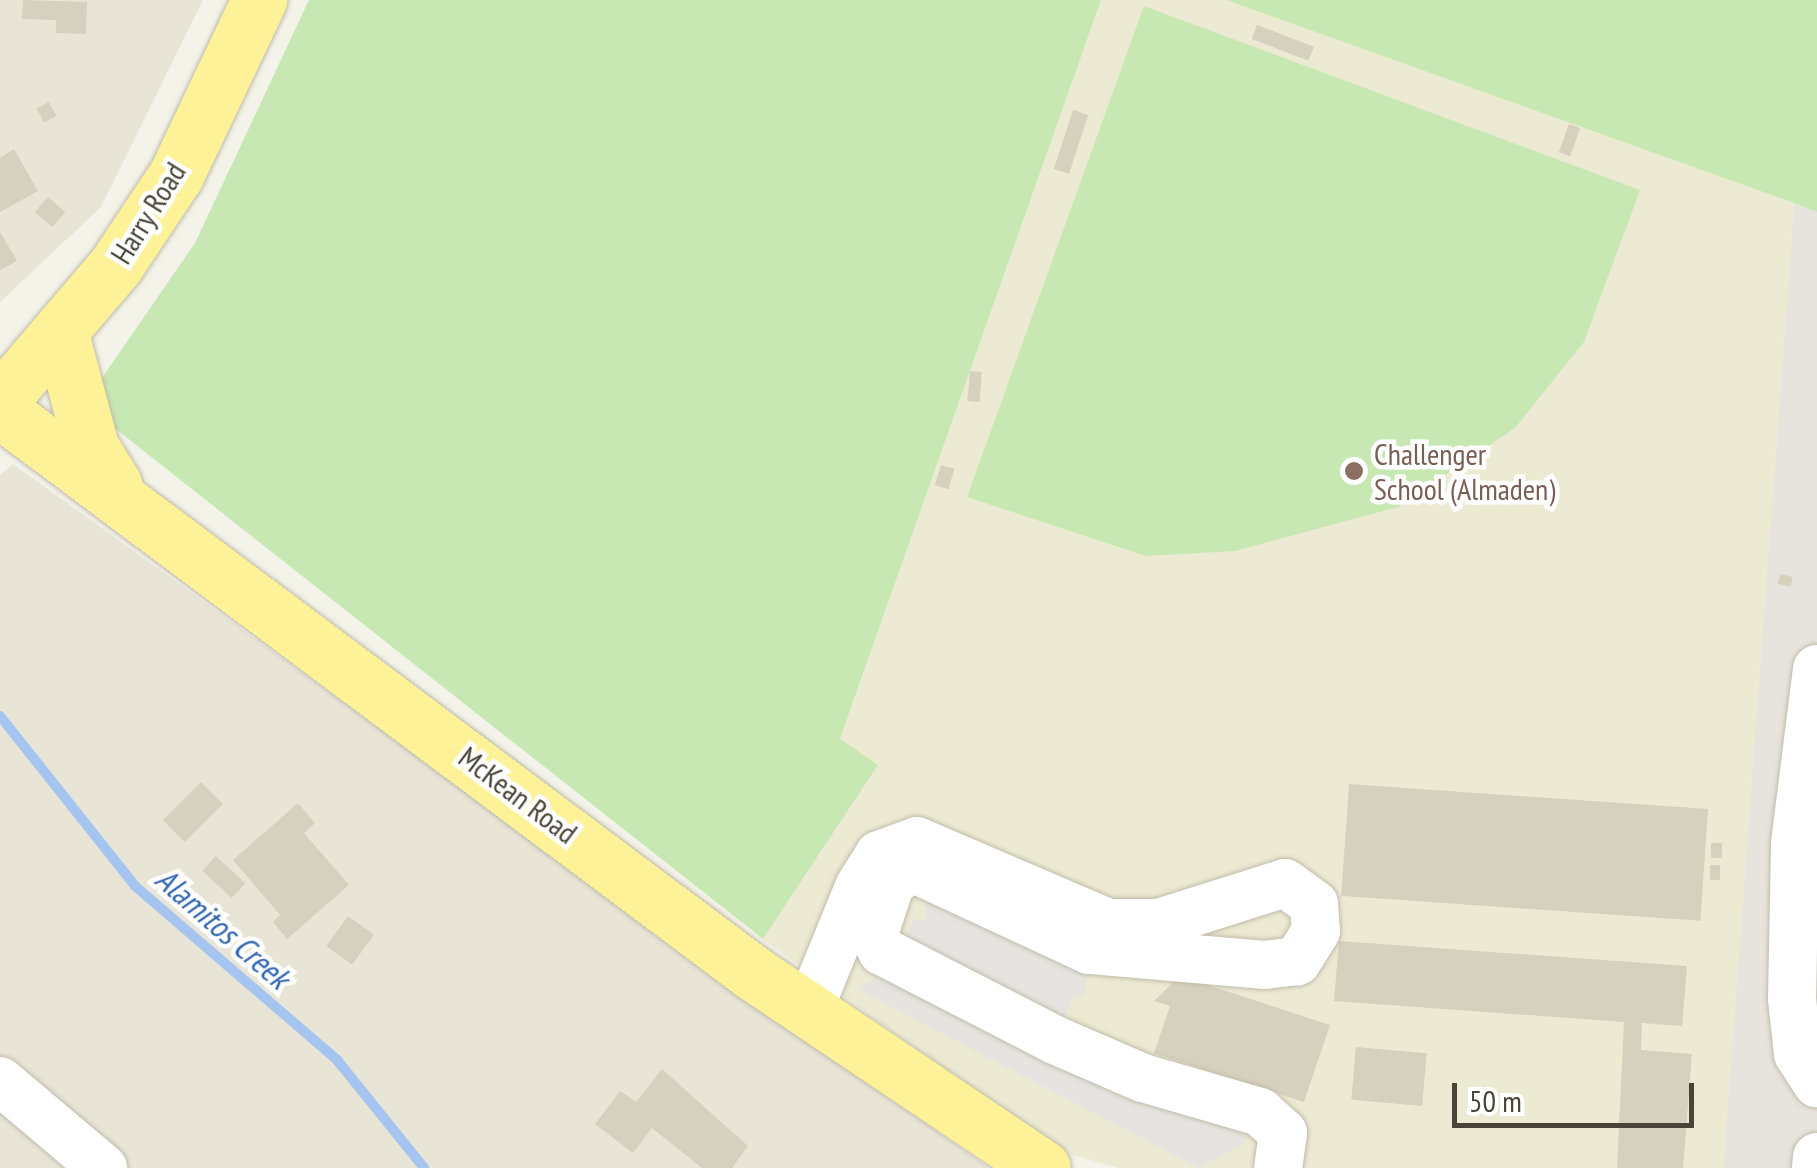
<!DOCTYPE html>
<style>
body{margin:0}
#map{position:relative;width:1817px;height:1168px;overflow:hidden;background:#f4f3e9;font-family:"PT Sans Narrow",sans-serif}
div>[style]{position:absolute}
.residential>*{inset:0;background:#e8e5d7}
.industrial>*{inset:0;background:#e7e4dd}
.education>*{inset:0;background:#edead3}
.green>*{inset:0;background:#c7e8b2}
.parking>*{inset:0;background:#e6e4e0}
.stream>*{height:10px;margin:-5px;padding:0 5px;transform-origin:5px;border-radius:5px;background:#a5c5f0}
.building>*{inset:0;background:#d6d0be;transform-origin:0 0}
.roads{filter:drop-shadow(0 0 2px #c0bcab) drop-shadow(0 0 2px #c0bcab)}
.minor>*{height:48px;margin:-24px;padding:0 24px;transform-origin:24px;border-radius:24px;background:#fff}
.major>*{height:55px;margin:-27.5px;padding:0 27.5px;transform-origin:27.5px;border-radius:27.5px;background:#fef298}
.dots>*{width:28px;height:28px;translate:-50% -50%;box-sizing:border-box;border:5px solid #fff;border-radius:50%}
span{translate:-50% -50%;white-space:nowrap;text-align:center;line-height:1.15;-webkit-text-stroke:9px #fff;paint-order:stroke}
.street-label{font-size:30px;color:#484437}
.education-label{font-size:30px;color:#785e54}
.left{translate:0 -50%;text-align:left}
.water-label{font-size:32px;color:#3066b4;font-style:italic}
.scale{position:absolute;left:1452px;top:1083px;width:242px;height:45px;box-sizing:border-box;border:5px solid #484437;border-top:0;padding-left:12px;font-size:30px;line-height:35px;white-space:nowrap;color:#484437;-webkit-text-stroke:8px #fff;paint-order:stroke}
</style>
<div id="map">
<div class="residential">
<i style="clip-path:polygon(0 0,203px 0,101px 207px,0 302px)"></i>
<i style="clip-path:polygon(13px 464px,988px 1168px,0 1168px,0 475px)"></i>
</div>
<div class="industrial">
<i style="clip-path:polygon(1794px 203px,1817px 212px,1817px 1168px,1723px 1168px)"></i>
</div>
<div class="education">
<i style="clip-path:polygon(1101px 0,1226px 0,1794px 203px,1723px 1168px,1118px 1168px,1060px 1151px,763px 939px,878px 765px,840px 740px)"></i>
</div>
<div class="green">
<i style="clip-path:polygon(309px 0,1101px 0,840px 739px,878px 765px,763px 939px,84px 404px,195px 243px)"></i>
<i style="clip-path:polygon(1226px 0,1817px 0,1817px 212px,1794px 203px)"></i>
<i style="clip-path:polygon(1144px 6px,1640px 190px,1584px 342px,1515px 428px,1398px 507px,1235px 551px,1146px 556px,967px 497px)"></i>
</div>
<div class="parking">
<i style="clip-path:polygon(924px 889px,1089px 950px,1085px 995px,1074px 996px,1055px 1040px,1252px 1109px,1244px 1144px,1199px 1168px,859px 990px,897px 958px,913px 920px,926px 919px)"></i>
</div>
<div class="stream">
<i style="left:0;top:716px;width:217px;rotate:51.5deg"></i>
<i style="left:135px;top:886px;width:267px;rotate:40.7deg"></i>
<i style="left:337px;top:1060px;width:139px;rotate:51.1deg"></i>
</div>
<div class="building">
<i style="clip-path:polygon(23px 0,87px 2px,86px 34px,56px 33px,56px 20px,22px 19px)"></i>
<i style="left:1257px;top:25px;width:61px;height:15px;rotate:21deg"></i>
<i style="left:49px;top:102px;width:16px;height:14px;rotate:63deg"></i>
<i style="left:1073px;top:110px;width:16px;height:62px;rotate:18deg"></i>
<i style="left:1569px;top:124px;width:12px;height:30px;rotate:20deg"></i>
<i style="clip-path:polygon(14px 149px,38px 191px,0 212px,0 158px)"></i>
<i style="left:48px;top:197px;width:23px;height:20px;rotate:41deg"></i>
<i style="clip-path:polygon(0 232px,17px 261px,0 270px)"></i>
<i style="left:970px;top:371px;width:12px;height:30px;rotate:5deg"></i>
<i style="left:941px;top:465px;width:14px;height:21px;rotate:17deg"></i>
<i style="left:1780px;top:574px;width:13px;height:10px;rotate:13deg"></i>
<i style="left:201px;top:782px;width:31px;height:54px;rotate:45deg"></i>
<i style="left:1349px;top:784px;width:360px;height:112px;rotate:4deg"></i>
<i style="clip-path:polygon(298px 803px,315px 823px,304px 833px,349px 885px,287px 939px,273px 922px,280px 915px,233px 860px)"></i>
<i style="left:1711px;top:843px;width:11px;height:15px"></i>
<i style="left:216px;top:856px;width:40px;height:20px;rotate:43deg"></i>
<i style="left:1710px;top:865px;width:10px;height:15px"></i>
<i style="left:348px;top:916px;width:32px;height:37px;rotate:36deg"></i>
<i style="clip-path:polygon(1339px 941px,1687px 966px,1682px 1026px,1642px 1023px,1641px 1050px,1692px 1054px,1683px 1168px,1617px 1168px,1624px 1022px,1334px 1001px)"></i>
<i style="clip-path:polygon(1180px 976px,1330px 1025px,1304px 1102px,1154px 1053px,1170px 1006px,1154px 1001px)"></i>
<i style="left:1356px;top:1047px;width:71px;height:53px;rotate:5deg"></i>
<i style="clip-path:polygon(662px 1069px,748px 1146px,732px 1168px,702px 1168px,652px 1128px,633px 1153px,595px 1124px,620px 1091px,636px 1102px)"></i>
</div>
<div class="roads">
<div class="minor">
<i style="left:1817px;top:669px;width:176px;rotate:97.2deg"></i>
<i style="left:1795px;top:844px;width:155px;rotate:91.1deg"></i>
<i style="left:1792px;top:999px;width:55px;rotate:83.8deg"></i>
<i style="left:1798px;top:1054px;width:35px;rotate:57deg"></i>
<i style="left:808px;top:1012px;width:135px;rotate:-67.8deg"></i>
<i style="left:859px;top:887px;width:38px;rotate:-58deg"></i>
<i style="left:879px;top:855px;width:40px;rotate:-20.2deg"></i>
<i style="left:917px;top:841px;width:208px;rotate:23.2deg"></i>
<i style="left:1108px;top:923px;width:51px"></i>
<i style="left:1159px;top:923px;width:132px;rotate:-17.6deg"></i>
<i style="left:1285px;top:883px;width:36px;rotate:36deg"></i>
<i style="left:1314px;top:904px;width:27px;rotate:86deg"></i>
<i style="left:1316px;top:931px;width:36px;rotate:122deg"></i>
<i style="left:1297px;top:961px;width:32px;rotate:173deg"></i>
<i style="left:1265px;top:965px;width:177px;rotate:-175.1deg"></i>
<i style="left:1089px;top:950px;width:197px;rotate:-155.1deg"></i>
<i style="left:910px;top:867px;width:27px;rotate:138deg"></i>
<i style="left:890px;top:885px;width:52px;rotate:108.1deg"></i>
<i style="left:874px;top:934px;width:19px;rotate:65deg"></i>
<i style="left:882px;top:951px;width:195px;rotate:27.2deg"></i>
<i style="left:1055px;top:1040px;width:96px;rotate:23.4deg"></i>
<i style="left:1143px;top:1078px;width:122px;rotate:16.2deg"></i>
<i style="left:1260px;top:1112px;width:31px;rotate:42deg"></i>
<i style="left:1283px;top:1133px;width:35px;rotate:98deg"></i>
<i style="left:0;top:1081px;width:135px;rotate:40.2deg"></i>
<i style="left:1816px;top:1168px;width:11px;rotate:-85deg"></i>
</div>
<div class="major">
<i style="left:61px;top:334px;width:117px;rotate:75.1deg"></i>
<i style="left:91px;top:447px;width:44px;rotate:58.1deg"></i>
<i style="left:0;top:401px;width:179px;rotate:-49.5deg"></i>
<i style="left:116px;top:265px;width:108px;rotate:-56.3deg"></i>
<i style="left:176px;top:175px;width:194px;rotate:-64.6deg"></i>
<i style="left:0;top:410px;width:940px;rotate:36.78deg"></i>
<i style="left:753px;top:973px;width:349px;rotate:33.9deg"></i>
</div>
</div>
<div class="dots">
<i style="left:1354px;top:471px;background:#8d6e63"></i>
</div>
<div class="street-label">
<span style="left:148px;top:213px;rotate:-58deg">Harry Road</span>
<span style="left:518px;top:795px;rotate:37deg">McKean Road</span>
</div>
<div class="education-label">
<span class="left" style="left:1374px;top:471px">Challenger<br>School (Almaden)</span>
</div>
<div class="water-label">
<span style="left:223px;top:928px;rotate:41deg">Alamitos Creek</span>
</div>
<div class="scale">50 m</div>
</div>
